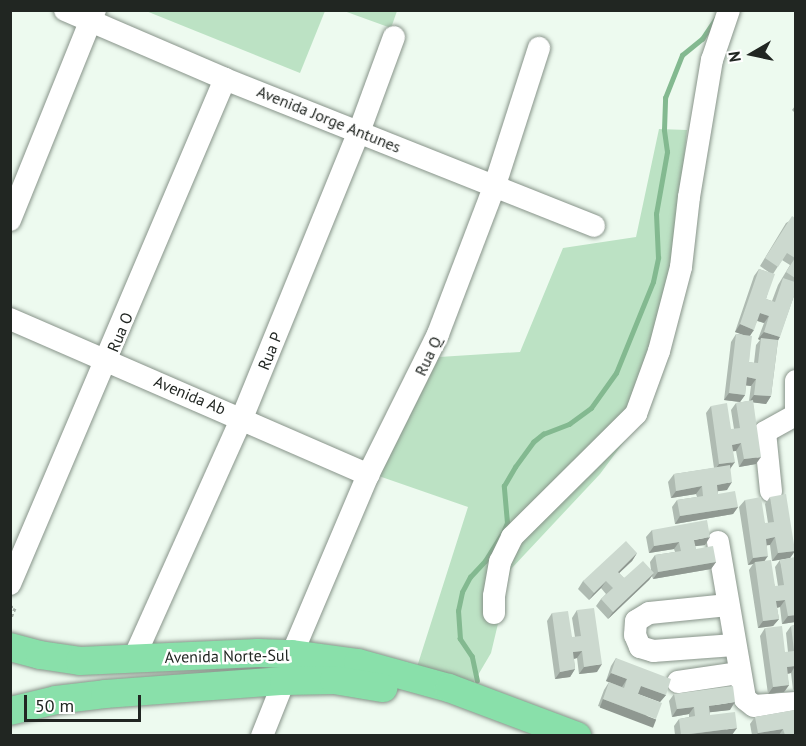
<!DOCTYPE html>
<style>
body{margin:0}
#map{position:relative;width:806px;height:746px;overflow:hidden;background:#edfaef;font-family:"PT Sans",sans-serif}
div>[style]{position:absolute}
.green>*{inset:0;background:#bce2c4}
.stream>*{height:4.5px;margin:-2.25px;padding:0 2.25px;transform-origin:2.25px;border-radius:2.25px;background:#83b990}
.path>*{height:3px;margin-top:-1.5px;transform-origin:0;background:repeating-linear-gradient(90deg,#a9b3ab 0 3px,transparent 0 6px)}
.roads{filter:drop-shadow(0 0 2px #88948a) drop-shadow(0 0 2px #88948a)}
.minor>*{height:22px;margin:-11px;padding:0 11px;transform-origin:11px;border-radius:11px;background:#fff}
.major>*{height:28px;margin:-14px;padding:0 14px;transform-origin:14px;border-radius:14px;background:#89e0aa}
.wall>*{inset:0;background:#afbbb2}
.shaded-wall>*{inset:0;background:#8f9891;transform-origin:0 0}
.building>*{inset:0;background:#ccd9cf}
span{translate:-50% -50%;white-space:nowrap;text-align:center;line-height:1.15;-webkit-text-stroke:5px #fff;paint-order:stroke}
.street-label{font-size:16px;color:#212622}
.frame{position:absolute;inset:0;border:12px solid #212622;pointer-events:none}
.north{position:absolute;left:722px;top:24px;width:60px;height:60px;-webkit-text-stroke:4px #fff;paint-order:stroke;rotate:261deg;font-size:16px;font-weight:700;line-height:24px;text-align:center;color:#212622}
.north::after{content:'';display:block;margin:auto;width:21px;height:27px;background:#212622;clip-path:polygon(50% 0,100% 100%,50% 72%,0 100%)}
.scale{position:absolute;left:24px;top:695px;width:117px;height:27px;box-sizing:border-box;border:3px solid #212622;border-top:0;padding-left:8px;font-size:18px;line-height:21px;white-space:nowrap;color:#212622;-webkit-text-stroke:4px #fff;paint-order:stroke}
</style>
<div id="map">
<div class="green">
<i style="clip-path:polygon(146px 11px,325px 11px,300px 73px)"></i>
<i style="clip-path:polygon(344px 11px,397px 11px,391px 28px)"></i>
<i style="clip-path:polygon(659px 129px,687px 130px,680px 201px,677px 312px,644px 415px,600px 474px,511px 569px,491px 653px,471px 687px,416px 670px,468px 507px,373px 474px,423px 358px,520px 352px,563px 248px,636px 237px)"></i>
</div>
<div class="stream">
<i style="left:477px;top:681px;width:25px;rotate:-102deg"></i>
<i style="left:472px;top:657px;width:22px;rotate:-124deg"></i>
<i style="left:460px;top:639px;width:28px;rotate:-94deg"></i>
<i style="left:458px;top:611px;width:19px;rotate:-78deg"></i>
<i style="left:462px;top:592px;width:17px;rotate:-62deg"></i>
<i style="left:470px;top:577px;width:22px;rotate:-47deg"></i>
<i style="left:485px;top:561px;width:36px;rotate:-58deg"></i>
<i style="left:504px;top:530px;width:8px;rotate:-67deg"></i>
<i style="left:507px;top:523px;width:37px;rotate:-95deg"></i>
<i style="left:504px;top:486px;width:22px;rotate:-60deg"></i>
<i style="left:515px;top:467px;width:31px;rotate:-54deg"></i>
<i style="left:533px;top:442px;width:13px;rotate:-39deg"></i>
<i style="left:543px;top:434px;width:28px;rotate:-21deg"></i>
<i style="left:569px;top:424px;width:27px;rotate:-36deg"></i>
<i style="left:591px;top:408px;width:43px;rotate:-54.5deg"></i>
<i style="left:616px;top:373px;width:98px;rotate:-67.9deg"></i>
<i style="left:653px;top:282px;width:25px;rotate:-78deg"></i>
<i style="left:658px;top:258px;width:44px;rotate:-92.6deg"></i>
<i style="left:656px;top:214px;width:63px;rotate:-79.9deg"></i>
<i style="left:667px;top:152px;width:22px;rotate:-98deg"></i>
<i style="left:664px;top:130px;width:32px;rotate:-88deg"></i>
<i style="left:665px;top:98px;width:46px;rotate:-68.4deg"></i>
<i style="left:682px;top:55px;width:26px;rotate:-39deg"></i>
<i style="left:702px;top:39px;width:25px;rotate:-56deg"></i>
</div>
<div class="path">
<i style="left:10px;top:606px;width:5px;rotate:22deg"></i>
<i style="left:15px;top:608px;width:13px;rotate:113deg"></i>
</div>
<div class="roads">
<div class="minor">
<i style="left:65px;top:10px;width:174px;rotate:23.3deg"></i>
<i style="left:225px;top:79px;width:397px;rotate:21.7deg"></i>
<i style="left:10px;top:220px;width:227px;rotate:-68deg"></i>
<i style="left:10px;top:319px;width:391px;rotate:23.5deg"></i>
<i style="left:796px;top:381px;width:34px;rotate:90deg"></i>
<i style="left:771px;top:491px;width:59px;rotate:-95.8deg"></i>
<i style="left:765px;top:432px;width:33px;rotate:-29deg"></i>
<i style="left:718px;top:542px;width:159px;rotate:80.2deg"></i>
<i style="left:745px;top:699px;width:11px;rotate:38deg"></i>
<i style="left:754px;top:706px;width:42px;rotate:-4.1deg"></i>
<i style="left:10px;top:584px;width:549px;rotate:-66.94deg"></i>
<i style="left:728px;top:605px;width:79px;rotate:174.2deg"></i>
<i style="left:649px;top:613px;width:15px;rotate:148deg"></i>
<i style="left:636px;top:621px;width:14px;rotate:94deg"></i>
<i style="left:635px;top:635px;width:13px;rotate:67deg"></i>
<i style="left:640px;top:647px;width:14px;rotate:17deg"></i>
<i style="left:653px;top:651px;width:81px;rotate:-4.2deg"></i>
<i style="left:494px;top:613px;width:17px;rotate:-90deg"></i>
<i style="left:494px;top:596px;width:35px;rotate:-80deg"></i>
<i style="left:500px;top:562px;width:28px;rotate:-64deg"></i>
<i style="left:512px;top:537px;width:175px;rotate:-44.8deg"></i>
<i style="left:636px;top:414px;width:67px;rotate:-69.9deg"></i>
<i style="left:659px;top:351px;width:87px;rotate:-75.3deg"></i>
<i style="left:681px;top:267px;width:70px;rotate:-83.5deg"></i>
<i style="left:689px;top:197px;width:139px;rotate:-80.5deg"></i>
<i style="left:712px;top:60px;width:53px;rotate:-71.2deg"></i>
<i style="left:292px;top:654px;width:194px;rotate:-67deg"></i>
<i style="left:368px;top:475px;width:157px;rotate:-63.6deg"></i>
<i style="left:438px;top:334px;width:160px;rotate:-69.1deg"></i>
<i style="left:495px;top:185px;width:144px;rotate:-72.2deg"></i>
<i style="left:133px;top:660px;width:265px;rotate:-65.8deg"></i>
<i style="left:242px;top:418px;width:309px;rotate:-67.8deg"></i>
<i style="left:359px;top:132px;width:101px;rotate:-69.8deg"></i>
<i style="left:678px;top:682px;width:62px;rotate:-8.4deg"></i>
<i style="left:262px;top:736px;width:59px;rotate:-68.2deg"></i>
</div>
<div class="major">
<i style="left:10px;top:647px;width:31px;rotate:15deg"></i>
<i style="left:40px;top:655px;width:40px;rotate:8.5deg"></i>
<i style="left:80px;top:661px;width:178px;rotate:-2.6deg"></i>
<i style="left:258px;top:653px;width:34px;rotate:2deg"></i>
<i style="left:292px;top:654px;width:67px;rotate:7.8deg"></i>
<i style="left:358px;top:663px;width:94px;rotate:15.4deg"></i>
<i style="left:449px;top:688px;width:137px;rotate:20.6deg"></i>
<i style="left:10px;top:711px;width:47px;rotate:-13.4deg"></i>
<i style="left:56px;top:700px;width:49px;rotate:-7deg"></i>
<i style="left:105px;top:694px;width:179px;rotate:-4.2deg"></i>
<i style="left:284px;top:681px;width:50px;rotate:-1.1deg"></i>
<i style="left:334px;top:680px;width:50px;rotate:9.3deg"></i>
</div>
</div>
<div class="wall">
<i style="clip-path:polygon(795px 106px,795px 113px,792px 110px)"></i>
<i style="clip-path:polygon(evenodd,795px 218px,795px 293px,778px 341px,771px 396px,766px 404px,753px 402px,756px 464px,739px 467px,736px 451px,733px 451px,727px 490px,718px 491px,718px 494px,738px 507px,733px 514px,675px 524px,672px 507px,677px 500px,697px 497px,696px 494px,671px 498px,668px 482px,674px 474px,714px 468px,706px 413px,711px 406px,731px 429px,734px 429px,731px 410px,736px 403px,749px 401px,751px 386px,746px 385px,745px 395px,740px 402px,724px 400px,731px 342px,736px 334px,745px 335px,735px 332px,754px 276px,759px 269px,770px 273px,760px 266px,786px 223px,795px 218px,782px 260px,790px 265px,778px 285px,772px 301px,766px 299px,773px 274px,782px 260px,795px 218px,757px 321px,764px 323px,758px 339px,760px 340px,756px 345px,754px 363px,749px 362px,750px 336px,757px 321px)"></i>
<i style="clip-path:polygon(770px 497px,795px 551px,790px 558px,772px 561px,770px 545px,767px 545px,765px 561px,775px 586px,778px 586px,775px 567px,780px 560px,795px 622px,782px 624px,780px 607px,777px 608px,779px 619px,773px 626px,758px 628px,749px 570px,753px 564px,748px 565px,739px 507px,745px 500px,765px 523px,768px 523px,765px 504px)"></i>
<i style="clip-path:polygon(652px 530px,705px 545px,695px 546px,696px 549px,716px 562px,711px 569px,653px 579px,652px 576px,649px 580px,608px 619px,596px 606px,601px 599px,606px 594px,601px 588px,589px 600px,578px 589px,583px 581px,637px 553px,632px 561px,619px 573px,624px 578px,651px 570px,650px 562px,655px 555px,675px 552px,674px 549px,649px 553px,646px 537px)"></i>
<i style="clip-path:polygon(577px 610px,597px 672px,579px 674px,577px 658px,574px 659px,575px 669px,570px 677px,555px 679px,547px 621px,552px 613px,572px 637px,575px 637px,572px 618px)"></i>
<i style="clip-path:polygon(795px 625px,795px 689px,793px 690px,791px 673px,787px 674px,789px 685px,784px 692px,768px 694px,760px 636px,765px 628px,785px 652px,788px 652px,786px 633px,791px 626px)"></i>
<i style="clip-path:polygon(616px 658px,666px 695px,660px 702px,638px 694px,651px 726px,598px 706px,604px 690px,609px 682px,622px 687px,606px 681px,611px 666px)"></i>
<i style="clip-path:polygon(674px 694px,730px 710px,710px 712px,710px 715px,732px 735px,675px 735px,674px 726px,679px 719px,689px 717px,689px 714px,672px 717px,669px 701px)"></i>
<i style="clip-path:polygon(795px 710px,795px 735px,752px 735px,750px 724px,755px 717px)"></i>
</div>
<div class="shaded-wall">
<i style="clip-path:polygon(760px 313px,769px 316px,764px 323px,755px 320px)"></i>
<i style="clip-path:polygon(740px 324px,754px 330px,749px 337px,735px 332px)"></i>
<i style="clip-path:polygon(764px 332px,780px 337px,775px 345px,761px 338px,760px 340px,758px 339px)"></i>
<i style="clip-path:polygon(747px 377px,756px 379px,751px 386px,741px 385px)"></i>
<i style="clip-path:polygon(729px 393px,745px 395px,740px 402px,724px 400px)"></i>
<i style="clip-path:polygon(754px 395px,771px 396px,766px 404px,749px 402px)"></i>
<i style="clip-path:polygon(741px 443px,736px 451px,727px 452px,732px 445px)"></i>
<i style="clip-path:polygon(761px 457px,756px 464px,739px 467px,744px 459px)"></i>
<i style="clip-path:polygon(735px 462px,730px 469px,714px 471px,719px 464px)"></i>
<i style="clip-path:polygon(732px 482px,727px 490px,712px 492px,717px 485px)"></i>
<i style="clip-path:polygon(702px 486px,696px 494px,671px 498px,676px 491px)"></i>
<i style="clip-path:polygon(738px 507px,733px 514px,675px 524px,680px 516px)"></i>
<i style="clip-path:polygon(710px 537px,705px 545px,689px 547px,694px 540px)"></i>
<i style="clip-path:polygon(775px 537px,770px 545px,761px 546px,766px 539px)"></i>
<i style="clip-path:polygon(679px 542px,674px 549px,649px 553px,654px 546px)"></i>
<i style="clip-path:polygon(795px 551px,790px 558px,772px 561px,778px 553px)"></i>
<i style="clip-path:polygon(637px 553px,632px 561px,613px 579px,618px 572px)"></i>
<i style="clip-path:polygon(768px 556px,763px 563px,755px 562px,753px 564px,748px 565px,753px 558px)"></i>
<i style="clip-path:polygon(716px 562px,711px 569px,653px 579px,658px 572px)"></i>
<i style="clip-path:polygon(654px 573px,649px 580px,608px 619px,613px 612px)"></i>
<i style="clip-path:polygon(606px 581px,601px 588px,589px 600px,594px 593px)"></i>
<i style="clip-path:polygon(785px 600px,780px 607px,771px 609px,776px 601px)"></i>
<i style="clip-path:polygon(795px 615px,795px 622px,782px 624px,788px 616px)"></i>
<i style="clip-path:polygon(779px 619px,773px 626px,758px 628px,763px 621px)"></i>
<i style="clip-path:polygon(582px 651px,577px 658px,568px 660px,573px 652px)"></i>
<i style="clip-path:polygon(602px 664px,597px 672px,579px 674px,584px 667px)"></i>
<i style="clip-path:polygon(795px 666px,791px 673px,781px 675px,787px 667px)"></i>
<i style="clip-path:polygon(575px 669px,570px 677px,555px 679px,560px 672px)"></i>
<i style="clip-path:polygon(611px 673px,627px 679px,622px 687px,606px 681px)"></i>
<i style="clip-path:polygon(789px 685px,784px 692px,768px 694px,773px 687px)"></i>
<i style="clip-path:polygon(641px 686px,666px 695px,660px 702px,636px 693px)"></i>
<i style="left:603px;top:699px;width:57px;height:9px;rotate:21deg"></i>
<i style="clip-path:polygon(735px 702px,730px 710px,704px 713px,709px 706px)"></i>
<i style="clip-path:polygon(694px 707px,689px 714px,672px 717px,677px 709px)"></i>
<i style="clip-path:polygon(737px 728px,732px 735px,684px 735px)"></i>
<i style="clip-path:polygon(783px 729px,779px 735px,756px 735px,758px 733px)"></i>
</div>
<div class="building">
<i style="clip-path:polygon(792px 216px,795px 218px,795px 278px,786px 272px,795px 258px,787px 253px,778px 267px,765px 258px)"></i>
<i style="clip-path:polygon(759px 269px,775px 274px,766px 299px,775px 302px,783px 278px,795px 282px,795px 293px,780px 337px,764px 332px,769px 316px,760px 313px,754px 330px,740px 324px)"></i>
<i style="clip-path:polygon(736px 334px,752px 336px,749px 362px,758px 363px,761px 338px,778px 340px,771px 396px,754px 395px,756px 379px,747px 377px,745px 395px,729px 393px)"></i>
<i style="clip-path:polygon(753px 400px,761px 457px,744px 459px,741px 443px,732px 445px,735px 462px,719px 464px,711px 406px,727px 403px,731px 429px,740px 428px,736px 403px)"></i>
<i style="clip-path:polygon(730px 465px,732px 482px,717px 485px,718px 494px,735px 491px,738px 507px,680px 516px,677px 500px,703px 496px,702px 486px,676px 491px,674px 474px)"></i>
<i style="clip-path:polygon(786px 494px,795px 551px,778px 553px,775px 537px,766px 539px,768px 556px,753px 558px,745px 500px,761px 497px,765px 523px,774px 522px,770px 497px)"></i>
<i style="clip-path:polygon(707px 520px,710px 537px,694px 540px,696px 549px,713px 546px,716px 562px,658px 572px,655px 555px,681px 551px,679px 542px,654px 546px,652px 530px)"></i>
<i style="clip-path:polygon(626px 541px,637px 553px,618px 572px,624px 578px,643px 561px,654px 573px,613px 612px,601px 599px,613px 588px,606px 581px,594px 593px,583px 581px)"></i>
<i style="clip-path:polygon(795px 557px,795px 615px,788px 616px,785px 600px,776px 601px,779px 619px,763px 621px,755px 562px,771px 560px,775px 586px,784px 585px,780px 560px)"></i>
<i style="clip-path:polygon(594px 608px,602px 664px,584px 667px,582px 651px,573px 652px,575px 669px,560px 672px,552px 613px,568px 611px,572px 637px,581px 636px,577px 610px)"></i>
<i style="clip-path:polygon(795px 625px,795px 666px,787px 667px,789px 685px,773px 687px,765px 628px,782px 626px,785px 652px,794px 651px,791px 626px)"></i>
<i style="clip-path:polygon(616px 658px,671px 679px,666px 695px,641px 686px,638px 694px,662px 703px,656px 719px,603px 699px,609px 682px,624px 688px,627px 679px,611px 673px)"></i>
<i style="clip-path:polygon(733px 686px,735px 702px,709px 706px,710px 715px,735px 712px,737px 728px,681px 735px,679px 719px,695px 716px,694px 707px,677px 709px,674px 694px)"></i>
<i style="clip-path:polygon(795px 710px,795px 735px,785px 735px,783px 729px,758px 733px,755px 717px)"></i>
</div>
<div class="street-label">
<span style="left:329px;top:119px;rotate:22deg">Avenida Jorge Antunes</span>
<span style="left:120px;top:332px;rotate:-67deg">Rua O</span>
<span style="left:270px;top:351px;rotate:-68deg">Rua P</span>
<span style="left:428px;top:356px;rotate:-65deg">Rua Q</span>
<span style="left:190px;top:395px;rotate:23deg">Avenida Ab</span>
<span style="left:227px;top:656px;rotate:-1deg">Avenida Norte-Sul</span>
</div>
<div class="frame"></div>
<div class="north">N</div>
<div class="scale">50 m</div>
</div>
